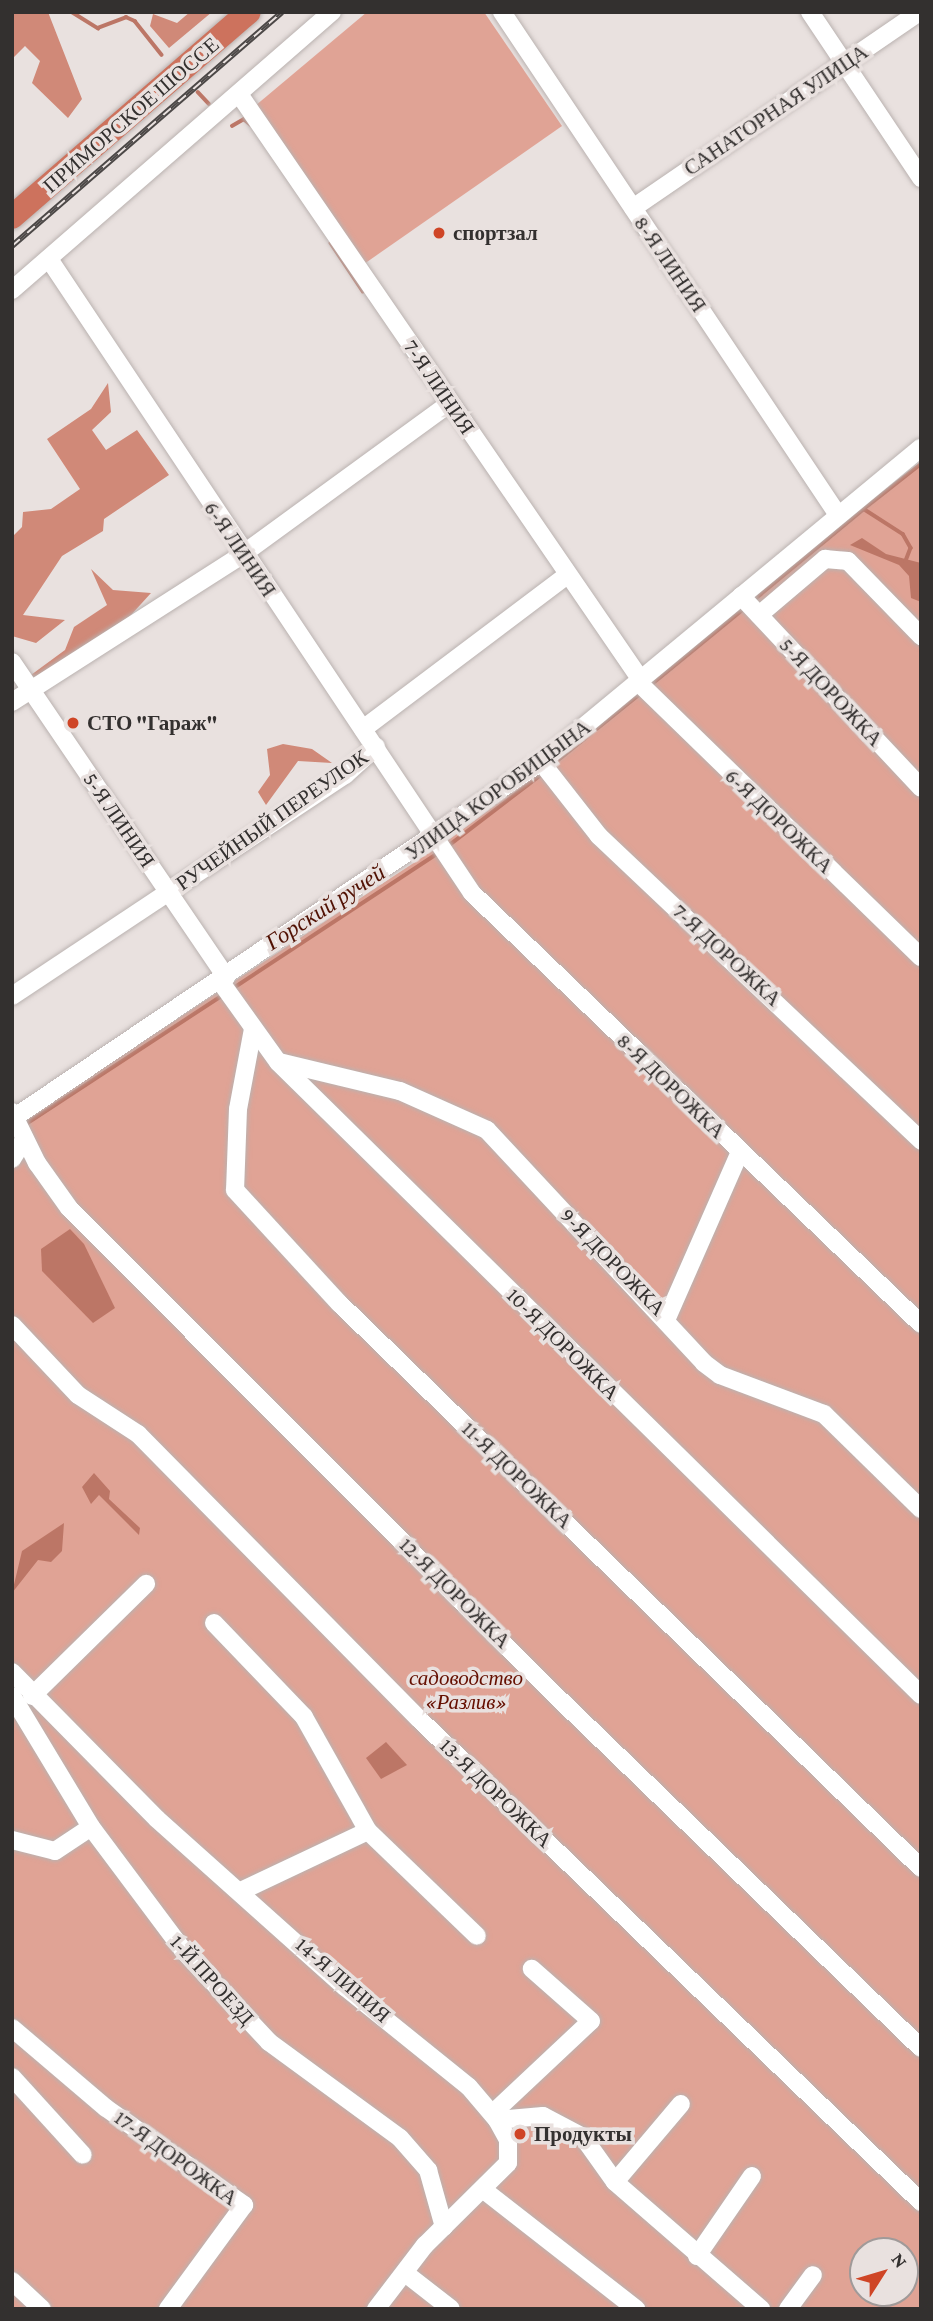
<!DOCTYPE html>
<meta charset="utf-8">
<style>
body{margin:0}
#map{position:relative;width:933px;height:2321px;overflow:hidden;background:#e9e1df;font-family:"Crimson Pro",serif}
div>[style]{position:absolute}
.green>*{inset:0;background:#e0a395}
.forest>*{inset:0;background:#d08978}
.water>*{inset:0;background:#bc7666}
.stream>*{height:3.5px;margin:-1.75px;padding:0 1.75px;transform-origin:1.75px;border-radius:1.75px;background:#bc7666}
.roads{filter:drop-shadow(0 0 2px #bab2b0) drop-shadow(0 0 2px #bab2b0)}
.minor>*{height:18px;margin:-9px;padding:0 9px;transform-origin:9px;border-radius:9px;background:#fff}
.highway>*{height:24px;margin:-12px;padding:0 12px;transform-origin:12px;border-radius:12px;background:#cd725d}
.rail>*{height:6px;margin-top:-3px;transform-origin:0;background:repeating-linear-gradient(90deg,#e9e1df 0 10px,#4c4847 0 20px);box-sizing:border-box;border-block:2px solid #4c4847}
.dots>*{width:19px;height:19px;translate:-50% -50%;box-sizing:border-box;border:4px solid #e9e1df;border-radius:50%}
span{translate:-50% -50%;white-space:nowrap;text-align:center;line-height:1.15;-webkit-text-stroke:7px #e9e1df;paint-order:stroke}
.street-label{font-size:21px;color:#33302f}
.poi-label{font-size:21px;color:#33302f;font-weight:700}
.left{translate:0 -50%;text-align:left}
.park-label{font-size:21px;color:#650f00;font-style:italic}
.water-label{font-size:23px;color:#511103;font-style:italic}
.frame{position:absolute;inset:0;border:14px solid #33302f;pointer-events:none}
.north{position:absolute;left:849px;top:2237px;width:70px;height:70px;box-sizing:border-box;background:#e9e1df;border:2px solid #a09a99;border-radius:50%;rotate:53deg;font-size:19px;font-weight:700;line-height:28px;text-align:center;color:#33302f}
.north::after{content:'';display:block;margin:auto;width:24px;height:32px;background:#cf4526;clip-path:polygon(50% 0,100% 100%,50% 72%,0 100%)}
</style>
<div id="map">
<div class="green">
<i style="clip-path:polygon(367px 12px,484px 12px,562px 126px,364px 264px,255px 106px)"></i>
<i style="clip-path:polygon(evenodd,921px 464px,921px 2309px,12px 2309px,12px 1128px,450px 839px,649px 689px,921px 464px,863px 2251px,905px 2251px,905px 2293px,863px 2293px,863px 2251px)"></i>
</div>
<div class="forest">
<i style="clip-path:polygon(12px 12px,48px 12px,82px 99px,68px 118px,32px 83px,40px 61px,25px 46px,12px 59px)"></i>
<i style="clip-path:polygon(190px 12px,212px 12px,169px 48px,150px 26px,153px 14px,177px 23px)"></i>
<i style="clip-path:polygon(108px 383px,111px 412px,92px 430px,106px 450px,137px 430px,169px 475px,104px 519px,103px 531px,62px 556px,23px 615px,65px 620px,36px 643px,12px 636px,12px 537px,22px 527px,23px 512px,51px 509px,80px 489px,47px 439px,91px 409px)"></i>
<i style="clip-path:polygon(91px 569px,113px 590px,151px 593px,122px 625px,36px 681px,31px 675px,65px 650px,74px 627px,107px 605px)"></i>
<i style="clip-path:polygon(283px 744px,312px 749px,332px 763px,298px 761px,266px 805px,258px 792px,270px 775px,267px 749px)"></i>
</div>
<div class="water">
<i style="clip-path:polygon(862px 538px,886px 554px,921px 563px,921px 602px,911px 598px,909px 576px,899px 565px,850px 545px)"></i>
<i style="clip-path:polygon(70px 1229px,84px 1244px,115px 1308px,93px 1323px,42px 1271px,41px 1249px)"></i>
<i style="clip-path:polygon(94px 1473px,110px 1491px,109px 1499px,140px 1528px,139px 1535px,99px 1495px,91px 1504px,82px 1487px)"></i>
<i style="clip-path:polygon(64px 1523px,62px 1551px,51px 1562px,38px 1560px,12px 1593px,22px 1551px)"></i>
<i style="clip-path:polygon(386px 1742px,407px 1765px,381px 1779px,366px 1758px)"></i>
</div>
<div class="stream">
<i style="left:72px;top:12px;width:31px;rotate:32deg"></i>
<i style="left:98px;top:28px;width:30px;rotate:-21deg"></i>
<i style="left:126px;top:17px;width:10px;rotate:24deg"></i>
<i style="left:135px;top:21px;width:43px;rotate:51.5deg"></i>
<i style="left:198px;top:92px;width:16px;rotate:47deg"></i>
<i style="left:232px;top:126px;width:14px;rotate:-30deg"></i>
<i style="left:244px;top:119px;width:8px;rotate:40deg"></i>
<i style="left:331px;top:243px;width:58px;rotate:56.3deg"></i>
<i style="left:865px;top:508px;width:71px;rotate:-38.2deg"></i>
<i style="left:754px;top:600px;width:143px;rotate:-39.6deg"></i>
<i style="left:864px;top:509px;width:46px;rotate:32.7deg"></i>
<i style="left:903px;top:534px;width:16px;rotate:60deg"></i>
<i style="left:911px;top:548px;width:14px;rotate:111deg"></i>
<i style="left:651px;top:685px;width:117px;rotate:-39.4deg"></i>
<i style="left:552px;top:765px;width:113px;rotate:-38.9deg"></i>
<i style="left:447px;top:847px;width:120px;rotate:-37.5deg"></i>
<i style="left:232px;top:989px;width:247px;rotate:-33.4deg"></i>
<i style="left:26px;top:1124px;width:235px;rotate:-33.2deg"></i>
</div>
<div class="roads">
<div class="minor">
<i style="left:502px;top:12px;width:605px;rotate:56.26deg"></i>
<i style="left:810px;top:12px;width:200px;rotate:56.2deg"></i>
<i style="left:239px;top:94px;width:711px;rotate:55.55deg"></i>
<i style="left:633px;top:208px;width:347px;rotate:-34.4deg"></i>
<i style="left:49px;top:259px;width:762px;rotate:56.29deg"></i>
<i style="left:472px;top:893px;width:622px;rotate:43.83deg"></i>
<i style="left:12px;top:290px;width:424px;rotate:-41deg"></i>
<i style="left:741px;top:596px;width:263px;rotate:46.8deg"></i>
<i style="left:759px;top:615px;width:87px;rotate:-40.3deg"></i>
<i style="left:825px;top:559px;width:23px;rotate:5deg"></i>
<i style="left:848px;top:561px;width:105px;rotate:45.8deg"></i>
<i style="left:12px;top:662px;width:381px;rotate:55.8deg"></i>
<i style="left:639px;top:683px;width:393px;rotate:44.2deg"></i>
<i style="left:12px;top:702px;width:274px;rotate:-32.6deg"></i>
<i style="left:243px;top:554px;width:256px;rotate:-36.1deg"></i>
<i style="left:363px;top:729px;width:256px;rotate:-37deg"></i>
<i style="left:541px;top:762px;width:94px;rotate:51.9deg"></i>
<i style="left:599px;top:836px;width:444px;rotate:43.4deg"></i>
<i style="left:220px;top:981px;width:100px;rotate:54.4deg"></i>
<i style="left:278px;top:1062px;width:902px;rotate:44.55deg"></i>
<i style="left:12px;top:996px;width:400px;rotate:-33.6deg"></i>
<i style="left:345px;top:775px;width:42px;rotate:-42.1deg"></i>
<i style="left:253px;top:1029px;width:81px;rotate:100.6deg"></i>
<i style="left:238px;top:1109px;width:81px;rotate:92.1deg"></i>
<i style="left:235px;top:1190px;width:154px;rotate:47.4deg"></i>
<i style="left:339px;top:1303px;width:811px;rotate:44.15deg"></i>
<i style="left:279px;top:1062px;width:124px;rotate:13.5deg"></i>
<i style="left:400px;top:1091px;width:95px;rotate:24.1deg"></i>
<i style="left:487px;top:1130px;width:318px;rotate:47deg"></i>
<i style="left:704px;top:1363px;width:20px;rotate:37deg"></i>
<i style="left:720px;top:1375px;width:111px;rotate:20.6deg"></i>
<i style="left:824px;top:1414px;width:136px;rotate:44.4deg"></i>
<i style="left:12px;top:1112px;width:57px;rotate:63.9deg"></i>
<i style="left:37px;top:1163px;width:55px;rotate:54.6deg"></i>
<i style="left:69px;top:1208px;width:685px;rotate:45.06deg"></i>
<i style="left:553px;top:1693px;width:511px;rotate:43.97deg"></i>
<i style="left:12px;top:1119px;width:638px;rotate:-34.01deg"></i>
<i style="left:541px;top:762px;width:493px;rotate:-39.6deg"></i>
<i style="left:12px;top:1159px;width:22px;rotate:-58deg"></i>
<i style="left:667px;top:1318px;width:181px;rotate:-66.3deg"></i>
<i style="left:12px;top:1325px;width:96px;rotate:46.7deg"></i>
<i style="left:78px;top:1395px;width:72px;rotate:33deg"></i>
<i style="left:138px;top:1434px;width:400px;rotate:45.4deg"></i>
<i style="left:419px;top:1719px;width:697px;rotate:43.89deg"></i>
<i style="left:214px;top:1623px;width:130px;rotate:46.2deg"></i>
<i style="left:304px;top:1717px;width:131px;rotate:60.7deg"></i>
<i style="left:368px;top:1831px;width:151px;rotate:43.9deg"></i>
<i style="left:12px;top:1672px;width:206px;rotate:45.4deg"></i>
<i style="left:157px;top:1819px;width:252px;rotate:41.8deg"></i>
<i style="left:345px;top:1987px;width:159px;rotate:38.9deg"></i>
<i style="left:469px;top:2087px;width:43px;rotate:49.7deg"></i>
<i style="left:497px;top:2120px;width:23px;rotate:61deg"></i>
<i style="left:508px;top:2140px;width:23px;rotate:90deg"></i>
<i style="left:508px;top:2163px;width:117px;rotate:135.3deg"></i>
<i style="left:425px;top:2245px;width:81px;rotate:127.4deg"></i>
<i style="left:12px;top:1696px;width:153px;rotate:58.9deg"></i>
<i style="left:91px;top:1827px;width:154px;rotate:53.2deg"></i>
<i style="left:183px;top:1950px;width:126px;rotate:46.9deg"></i>
<i style="left:269px;top:2042px;width:162px;rotate:36.2deg"></i>
<i style="left:400px;top:2138px;width:43px;rotate:48.8deg"></i>
<i style="left:428px;top:2170px;width:59px;rotate:74.3deg"></i>
<i style="left:32px;top:1696px;width:160px;rotate:-44.5deg"></i>
<i style="left:12px;top:1840px;width:44px;rotate:14.3deg"></i>
<i style="left:55px;top:1851px;width:43px;rotate:-33.7deg"></i>
<i style="left:241px;top:1891px;width:140px;rotate:-25.3deg"></i>
<i style="left:12px;top:2028px;width:123px;rotate:40.4deg"></i>
<i style="left:106px;top:2108px;width:169px;rotate:35.1deg"></i>
<i style="left:244px;top:2205px;width:129px;rotate:126.2deg"></i>
<i style="left:12px;top:2077px;width:105px;rotate:47.7deg"></i>
<i style="left:493px;top:2113px;width:134px;rotate:-43.2deg"></i>
<i style="left:591px;top:2021px;width:79px;rotate:-138.6deg"></i>
<i style="left:497px;top:2120px;width:46px;rotate:-5deg"></i>
<i style="left:543px;top:2116px;width:45px;rotate:27.7deg"></i>
<i style="left:583px;top:2137px;width:55px;rotate:54.6deg"></i>
<i style="left:615px;top:2182px;width:194px;rotate:41deg"></i>
<i style="left:615px;top:2182px;width:102px;rotate:-49.8deg"></i>
<i style="left:485px;top:2191px;width:192px;rotate:38deg"></i>
<i style="left:697px;top:2256px;width:97px;rotate:-55.5deg"></i>
<i style="left:405px;top:2273px;width:58px;rotate:38deg"></i>
<i style="left:12px;top:2281px;width:41px;rotate:43deg"></i>
<i style="left:788px;top:2309px;width:42px;rotate:-53.7deg"></i>
</div>
<div class="highway">
<i style="left:12px;top:217px;width:313px;rotate:-40.9deg"></i>
</div>
</div>
<div class="rail">
<i style="left:12px;top:246px;width:357px;rotate:-40.9deg"></i>
</div>
<div class="dots">
<i style="left:439px;top:233px;background:#cf4526"></i>
<i style="left:73px;top:723px;background:#cf4526"></i>
<i style="left:520px;top:2134px;background:#cf4526"></i>
</div>
<div class="street-label">
<span style="left:776px;top:110px;rotate:-34deg">САНАТОРНАЯ УЛИЦА</span>
<span style="left:131px;top:115px;rotate:-41deg">ПРИМОРСКОЕ ШОССЕ</span>
<span style="left:670px;top:264px;rotate:56deg">8-Я ЛИНИЯ</span>
<span style="left:439px;top:387px;rotate:56deg">7-Я ЛИНИЯ</span>
<span style="left:240px;top:549px;rotate:56deg">6-Я ЛИНИЯ</span>
<span style="left:831px;top:692px;rotate:47deg">5-Я ДОРОЖКА</span>
<span style="left:498px;top:790px;rotate:-36deg">УЛИЦА КОРОБИЦЫНА</span>
<span style="left:119px;top:820px;rotate:56deg">5-Я ЛИНИЯ</span>
<span style="left:272px;top:820px;rotate:-35deg">РУЧЕЙНЫЙ ПЕРЕУЛОК</span>
<span style="left:779px;top:821px;rotate:44deg">6-Я ДОРОЖКА</span>
<span style="left:727px;top:955px;rotate:43deg">7-Я ДОРОЖКА</span>
<span style="left:671px;top:1086px;rotate:44deg">8-Я ДОРОЖКА</span>
<span style="left:613px;top:1262px;rotate:46deg">9-Я ДОРОЖКА</span>
<span style="left:563px;top:1344px;rotate:45deg">10-Я ДОРОЖКА</span>
<span style="left:517px;top:1475px;rotate:44deg">11-Я ДОРОЖКА</span>
<span style="left:455px;top:1593px;rotate:45deg">12-Я ДОРОЖКА</span>
<span style="left:496px;top:1793px;rotate:44deg">13-Я ДОРОЖКА</span>
<span style="left:212px;top:1980px;rotate:48deg">1-Й ПРОЕЗД</span>
<span style="left:343px;top:1980px;rotate:41deg">14-Я ЛИНИЯ</span>
<span style="left:176px;top:2158px;rotate:36deg">17-Я ДОРОЖКА</span>
</div>
<div class="poi-label">
<span class="left" style="left:453px;top:233px">спортзал</span>
<span class="left" style="left:87px;top:723px">СТО "Гараж"</span>
<span class="left" style="left:534px;top:2134px">Продукты</span>
</div>
<div class="park-label">
<span style="left:466px;top:1690px">садоводство<br>«Разлив»</span>
</div>
<div class="water-label">
<span style="left:325px;top:907px;rotate:-33deg">Горский ручей</span>
</div>
<div class="frame"></div>
<div class="north">N</div>
</div>
